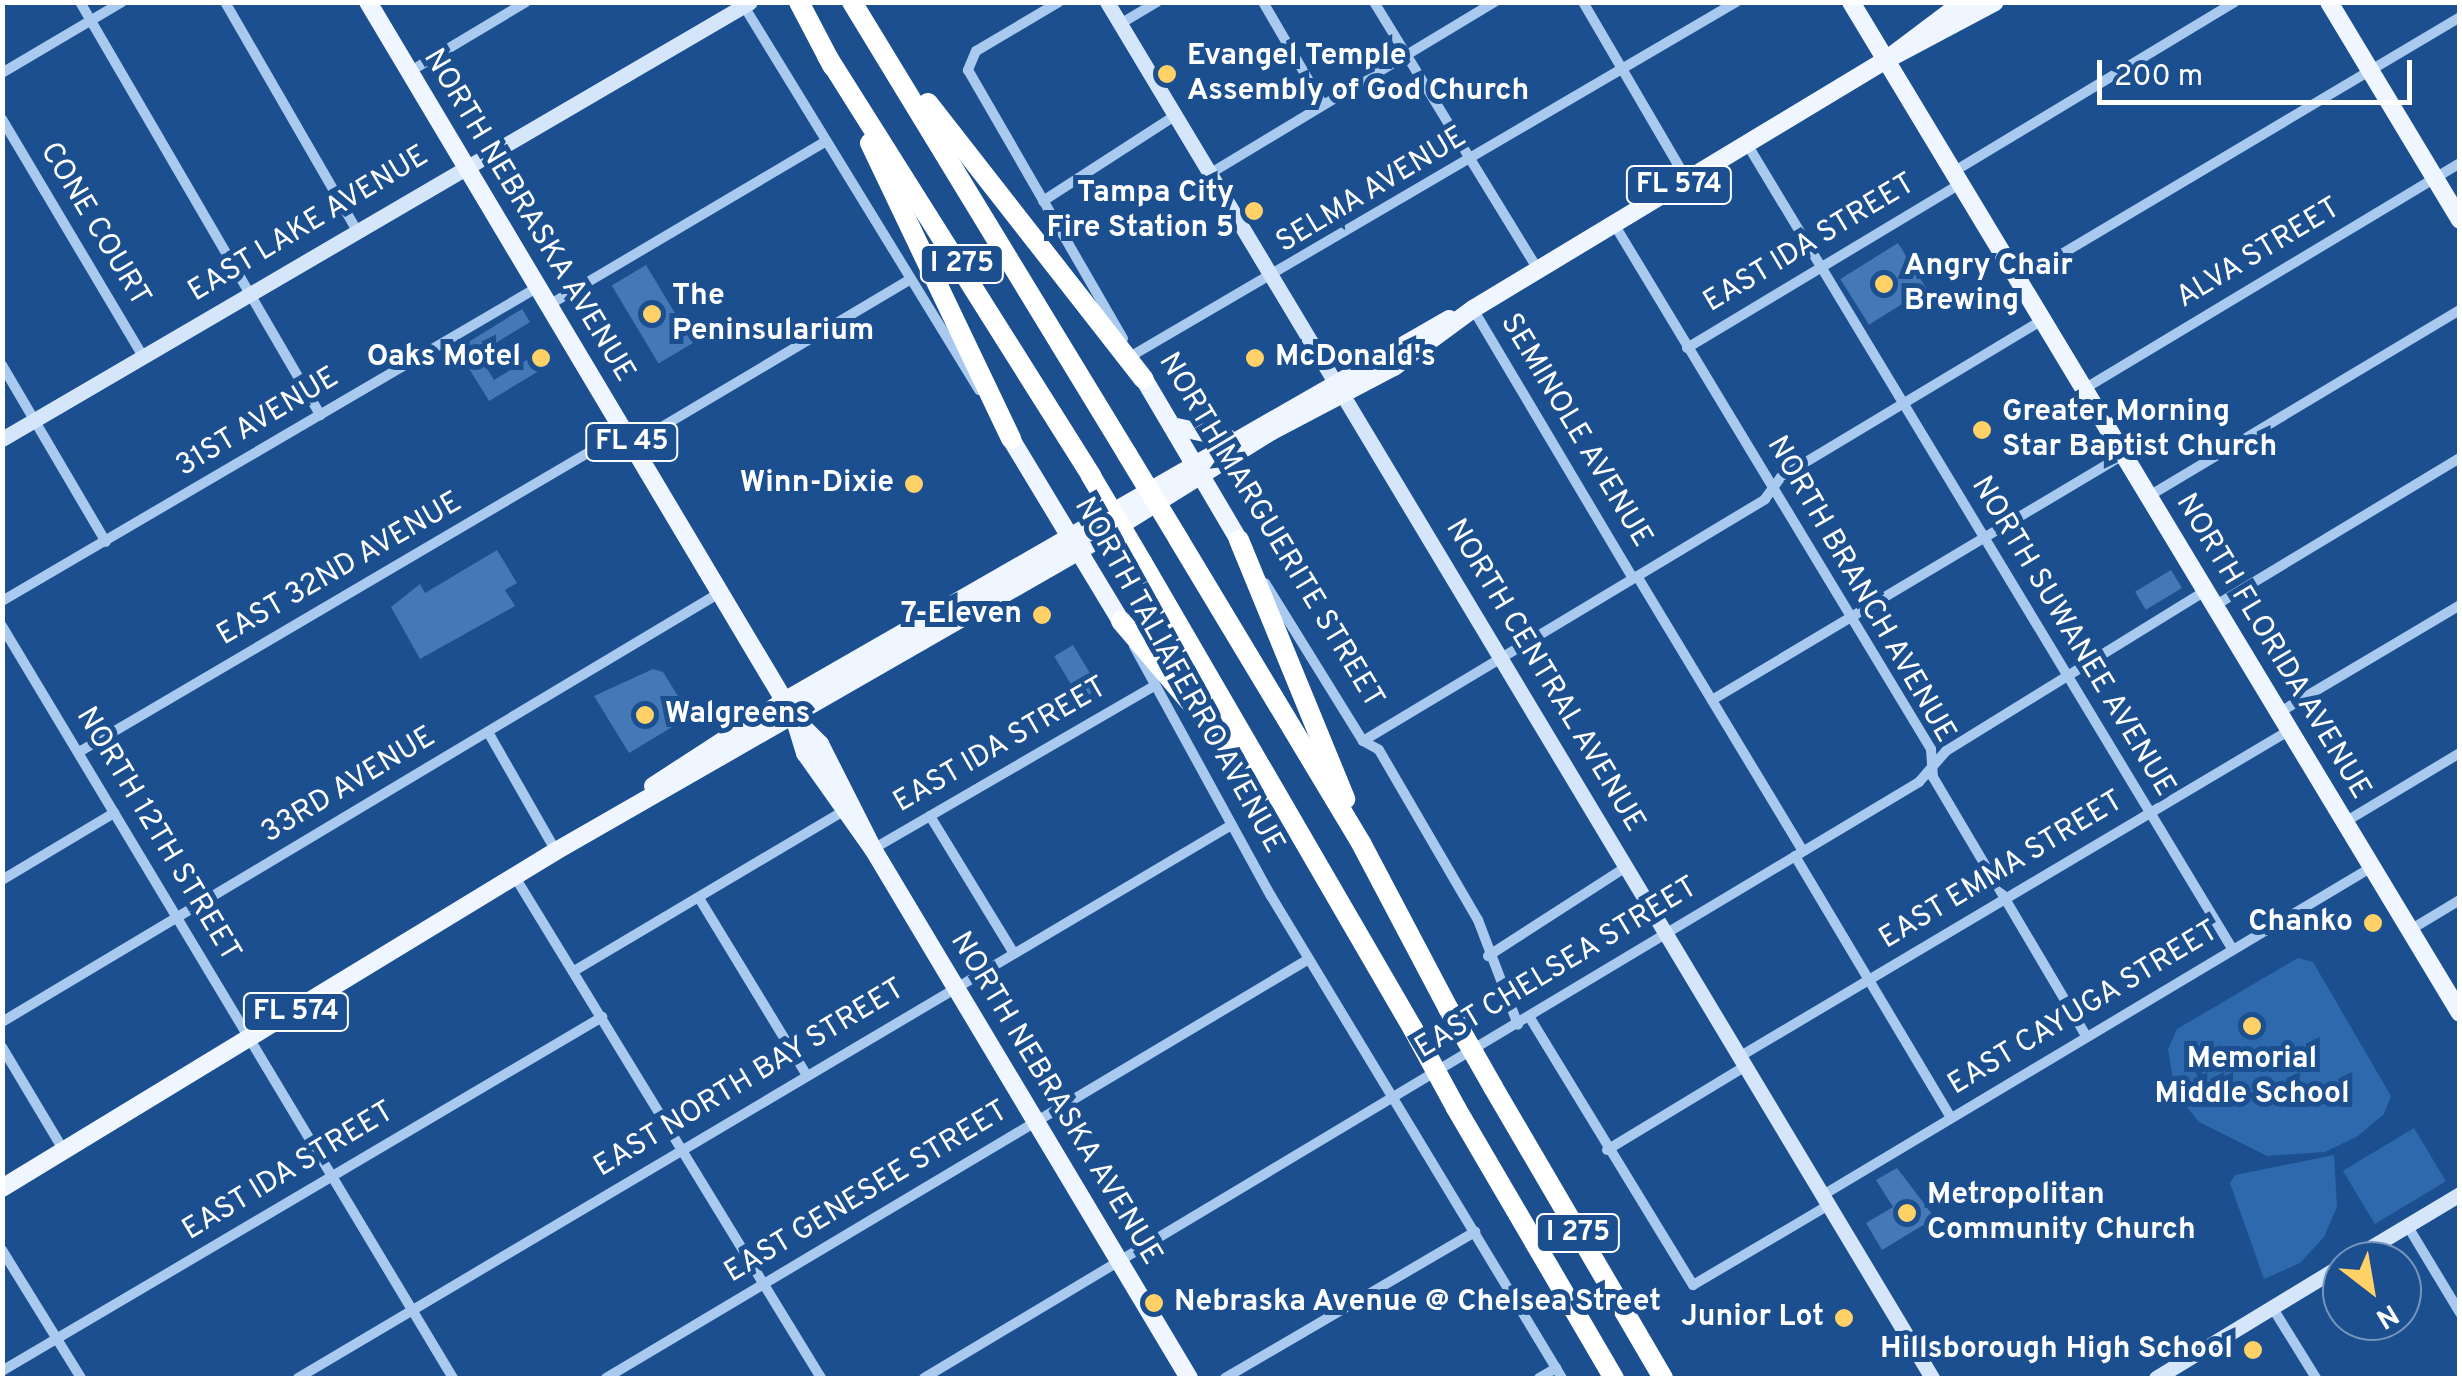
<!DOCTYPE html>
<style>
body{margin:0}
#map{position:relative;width:2462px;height:1381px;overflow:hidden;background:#1b4f8f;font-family:Overpass,sans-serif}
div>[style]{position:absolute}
.green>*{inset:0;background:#2e69ad;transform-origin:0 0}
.building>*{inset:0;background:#4478b7;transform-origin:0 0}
.street>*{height:10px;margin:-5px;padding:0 5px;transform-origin:5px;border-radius:5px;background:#a9c9ee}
.secondary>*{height:15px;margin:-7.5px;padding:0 7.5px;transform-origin:7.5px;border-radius:7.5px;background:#d6e6fa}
.primary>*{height:18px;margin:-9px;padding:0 9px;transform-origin:9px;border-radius:9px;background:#f0f6ff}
.highway>*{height:20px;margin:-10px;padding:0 10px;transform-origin:10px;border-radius:10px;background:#fff}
.highway-bridge>*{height:20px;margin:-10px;padding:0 10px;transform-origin:10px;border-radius:10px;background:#fff}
.dots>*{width:28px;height:28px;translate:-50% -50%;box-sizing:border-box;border:5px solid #1b4f8f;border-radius:50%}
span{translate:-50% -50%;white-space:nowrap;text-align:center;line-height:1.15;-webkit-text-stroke:10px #1b4f8f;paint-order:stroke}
.shield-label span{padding:2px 8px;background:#1b4f8f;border:2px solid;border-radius:8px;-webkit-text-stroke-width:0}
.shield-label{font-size:28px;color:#fff;font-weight:700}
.poi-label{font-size:30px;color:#fff;font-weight:700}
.left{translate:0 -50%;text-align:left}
.right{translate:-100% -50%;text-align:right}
.street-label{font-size:30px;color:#fff}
.frame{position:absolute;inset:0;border:5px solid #fff;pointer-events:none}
.north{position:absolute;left:2322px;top:1241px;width:100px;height:100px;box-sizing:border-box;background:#1b4f8f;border:2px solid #7695bc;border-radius:50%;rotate:149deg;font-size:28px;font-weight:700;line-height:40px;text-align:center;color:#fff}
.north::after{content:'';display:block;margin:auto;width:35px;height:45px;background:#ffd166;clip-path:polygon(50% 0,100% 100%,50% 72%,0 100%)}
.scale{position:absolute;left:2097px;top:60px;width:315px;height:45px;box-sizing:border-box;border:5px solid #fff;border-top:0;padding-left:12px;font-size:30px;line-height:35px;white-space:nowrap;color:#fff;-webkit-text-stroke:8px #1b4f8f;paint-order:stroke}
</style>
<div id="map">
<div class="green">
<i style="clip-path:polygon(2298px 958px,2313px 962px,2391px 1096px,2384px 1114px,2358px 1136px,2325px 1152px,2267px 1156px,2199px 1122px,2175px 1093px,2168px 1049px,2177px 1029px)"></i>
<i style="left:2414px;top:1128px;width:62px;height:83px;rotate:59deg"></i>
<i style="clip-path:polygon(2334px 1155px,2337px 1207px,2324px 1237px,2300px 1263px,2264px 1279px,2230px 1183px,2235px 1175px)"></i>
</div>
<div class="building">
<i style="left:1898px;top:243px;width:54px;height:68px;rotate:58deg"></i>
<i style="left:646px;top:265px;width:91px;height:40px;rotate:59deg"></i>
<i style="clip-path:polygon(522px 309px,530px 322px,478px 354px,494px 380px,546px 348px,554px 362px,489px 401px,457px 349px)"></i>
<i style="clip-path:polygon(497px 550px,517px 583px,505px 590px,515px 606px,420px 659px,391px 607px,420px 584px,425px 593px)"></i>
<i style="left:2171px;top:570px;width:21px;height:42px;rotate:59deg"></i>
<i style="left:1073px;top:645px;width:57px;height:22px;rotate:59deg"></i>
<i style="clip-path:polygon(653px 669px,663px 672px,686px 709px,682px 721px,629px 753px,594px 696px)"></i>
<i style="clip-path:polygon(1897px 1168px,1935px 1218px,1882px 1250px,1866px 1223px,1893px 1207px,1876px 1180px)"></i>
</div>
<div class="street">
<i style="left:80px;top:2px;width:478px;rotate:59.8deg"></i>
<i style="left:225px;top:2px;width:260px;rotate:60deg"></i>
<i style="left:1059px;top:2px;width:96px;rotate:149.4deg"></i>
<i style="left:976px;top:51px;width:21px;rotate:113deg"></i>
<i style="left:968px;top:70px;width:310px;rotate:60deg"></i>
<i style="left:1263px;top:2px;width:119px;rotate:59.8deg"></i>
<i style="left:1374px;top:2px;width:314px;rotate:58.5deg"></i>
<i style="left:1583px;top:2px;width:206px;rotate:59.7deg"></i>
<i style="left:742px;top:3px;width:454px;rotate:58.5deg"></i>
<i style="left:1120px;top:24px;width:43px;rotate:-30.7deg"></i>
<i style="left:409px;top:72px;width:136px;rotate:-30.9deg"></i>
<i style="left:2px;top:73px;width:139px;rotate:-30.6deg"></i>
<i style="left:2px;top:119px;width:276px;rotate:59.3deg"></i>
<i style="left:1747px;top:144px;width:941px;rotate:58.91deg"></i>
<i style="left:1953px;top:172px;width:329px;rotate:-31.1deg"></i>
<i style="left:1211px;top:173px;width:332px;rotate:-31.1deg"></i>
<i style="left:1043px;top:201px;width:158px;rotate:-32.9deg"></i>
<i style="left:1614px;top:224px;width:613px;rotate:58.88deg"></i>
<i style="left:1931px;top:749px;width:28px;rotate:86deg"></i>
<i style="left:1933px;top:777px;width:301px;rotate:59.4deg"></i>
<i style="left:2018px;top:280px;width:514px;rotate:-30.75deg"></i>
<i style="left:549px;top:305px;width:322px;rotate:-30.6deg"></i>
<i style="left:1473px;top:309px;width:313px;rotate:59.3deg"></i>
<i style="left:1687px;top:348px;width:318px;rotate:-31deg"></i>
<i style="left:1133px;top:355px;width:699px;rotate:-30.34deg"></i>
<i style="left:2px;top:365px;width:205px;rotate:59.6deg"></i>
<i style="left:2084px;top:389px;width:439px;rotate:-31deg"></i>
<i style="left:633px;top:444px;width:320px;rotate:-30.7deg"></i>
<i style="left:2149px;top:496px;width:362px;rotate:-30.9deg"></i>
<i style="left:1637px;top:576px;width:321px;rotate:58.9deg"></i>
<i style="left:1265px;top:583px;width:186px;rotate:58.2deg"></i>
<i style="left:1363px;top:741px;width:18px;rotate:29deg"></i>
<i style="left:1379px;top:750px;width:197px;rotate:59.8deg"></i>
<i style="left:1478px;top:920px;width:112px;rotate:69.1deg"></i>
<i style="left:2px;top:601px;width:621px;rotate:-30.36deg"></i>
<i style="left:2216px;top:605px;width:285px;rotate:-31.1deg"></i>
<i style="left:2px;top:626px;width:877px;rotate:59.05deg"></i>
<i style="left:1134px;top:646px;width:285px;rotate:61.3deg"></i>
<i style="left:1271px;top:896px;width:563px;rotate:58.88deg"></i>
<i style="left:1712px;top:700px;width:480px;rotate:-30.8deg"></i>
<i style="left:2280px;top:712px;width:209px;rotate:-30.7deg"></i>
<i style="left:488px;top:732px;width:137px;rotate:60.3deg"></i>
<i style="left:1363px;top:741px;width:469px;rotate:-31deg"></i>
<i style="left:1765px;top:499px;width:27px;rotate:-54deg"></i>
<i style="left:1781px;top:477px;width:305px;rotate:-31deg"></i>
<i style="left:79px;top:752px;width:633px;rotate:-30.45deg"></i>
<i style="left:930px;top:816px;width:159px;rotate:58.6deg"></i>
<i style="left:2345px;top:822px;width:134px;rotate:-31deg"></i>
<i style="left:873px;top:849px;width:323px;rotate:-30.1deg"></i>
<i style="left:1795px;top:856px;width:305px;rotate:59.2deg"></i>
<i style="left:515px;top:877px;width:587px;rotate:58.58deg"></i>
<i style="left:2px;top:880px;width:131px;rotate:-30.9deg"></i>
<i style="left:699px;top:898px;width:206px;rotate:58.7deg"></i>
<i style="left:2410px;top:930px;width:58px;rotate:-31deg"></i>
<i style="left:1488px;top:956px;width:164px;rotate:-32.8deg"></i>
<i style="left:574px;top:971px;width:312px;rotate:-30.7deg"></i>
<i style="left:1530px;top:1018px;width:313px;rotate:58.6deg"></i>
<i style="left:1693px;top:1285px;width:158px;rotate:-30.5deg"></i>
<i style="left:2px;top:1022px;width:838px;rotate:-30.88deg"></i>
<i style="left:2px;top:1047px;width:121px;rotate:59.2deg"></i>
<i style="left:1739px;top:1057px;width:641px;rotate:-30.69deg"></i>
<i style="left:1607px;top:1150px;width:160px;rotate:-31.2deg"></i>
<i style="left:1823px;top:1195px;width:640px;rotate:-30.86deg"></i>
<i style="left:2407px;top:1225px;width:103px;rotate:58.9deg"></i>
<i style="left:2px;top:1250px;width:150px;rotate:58.3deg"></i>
<i style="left:2272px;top:1307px;width:84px;rotate:58.2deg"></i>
<i style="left:2px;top:1371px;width:697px;rotate:-30.54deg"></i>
<i style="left:298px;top:1378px;width:1083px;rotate:-30.64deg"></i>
<i style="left:606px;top:1378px;width:818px;rotate:-30.8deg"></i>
<i style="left:924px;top:1378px;width:1160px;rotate:-30.92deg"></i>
<i style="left:1919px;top:782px;width:41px;rotate:-48.9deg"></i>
<i style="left:1946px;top:751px;width:307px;rotate:-31.7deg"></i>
<i style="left:1225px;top:1378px;width:290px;rotate:-30.3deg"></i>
<i style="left:1539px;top:1378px;width:20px;rotate:-30deg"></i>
</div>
<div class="secondary">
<i style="left:1107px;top:2px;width:1604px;rotate:59.05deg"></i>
<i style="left:2px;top:439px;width:866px;rotate:-30.29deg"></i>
<i style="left:2348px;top:1261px;width:131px;rotate:-30.9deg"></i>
<i style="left:2156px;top:1378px;width:218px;rotate:-31.3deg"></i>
</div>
<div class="primary">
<i style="left:368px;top:2px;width:832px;rotate:59.21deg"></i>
<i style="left:794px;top:717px;width:38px;rotate:73deg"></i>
<i style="left:805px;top:753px;width:118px;rotate:54.7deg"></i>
<i style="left:1851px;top:2px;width:1180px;rotate:58.94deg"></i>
<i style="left:2329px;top:2px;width:254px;rotate:59deg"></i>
<i style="left:1886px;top:60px;width:96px;rotate:-37deg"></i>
<i style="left:1144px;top:379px;width:187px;rotate:59.5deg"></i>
<i style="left:1172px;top:426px;width:57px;rotate:12.1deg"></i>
<i style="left:1011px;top:439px;width:213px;rotate:58.9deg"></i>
<i style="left:797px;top:721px;width:33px;rotate:45deg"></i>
<i style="left:820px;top:744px;width:118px;rotate:63.2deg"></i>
<i style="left:873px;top:849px;width:616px;rotate:59.15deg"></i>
<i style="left:653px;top:786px;width:156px;rotate:-33deg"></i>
<i style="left:784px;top:701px;width:767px;rotate:-29.87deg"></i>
<i style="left:2px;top:1188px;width:648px;rotate:-31.31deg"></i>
<i style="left:556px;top:851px;width:603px;rotate:-29.84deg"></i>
<i style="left:1079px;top:551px;width:227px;rotate:-31.9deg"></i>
<i style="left:1272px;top:431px;width:138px;rotate:-27.7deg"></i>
<i style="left:1394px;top:367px;width:98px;rotate:-36.3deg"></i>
<i style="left:1473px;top:309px;width:482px;rotate:-31.1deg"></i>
<i style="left:1886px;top:60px;width:123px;rotate:-28deg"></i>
</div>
<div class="highway">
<i style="left:799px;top:2px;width:73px;rotate:62.4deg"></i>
<i style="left:852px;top:2px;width:529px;rotate:58.68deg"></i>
<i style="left:827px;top:56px;width:496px;rotate:57.8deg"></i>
<i style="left:928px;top:103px;width:350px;rotate:52deg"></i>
<i style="left:870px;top:143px;width:328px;rotate:64.5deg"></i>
<i style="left:1179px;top:540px;width:353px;rotate:59deg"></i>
<i style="left:1361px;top:843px;width:187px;rotate:62.2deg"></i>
<i style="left:1239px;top:540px;width:280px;rotate:67.7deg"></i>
<i style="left:1142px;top:562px;width:540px;rotate:59.87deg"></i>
<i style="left:1121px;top:621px;width:228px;rotate:49.6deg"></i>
<i style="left:1493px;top:1087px;width:337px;rotate:59.7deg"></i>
<i style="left:1456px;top:1108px;width:313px;rotate:59.7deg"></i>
</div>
<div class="highway-bridge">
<i style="left:1127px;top:454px;width:100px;rotate:58.8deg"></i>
<i style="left:1091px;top:476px;width:100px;rotate:59.3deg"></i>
<i style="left:1448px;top:1008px;width:91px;rotate:60.3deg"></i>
<i style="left:1413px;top:1029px;width:90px;rotate:61.4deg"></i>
</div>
<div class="dots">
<i style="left:1167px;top:74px;background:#ffd166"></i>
<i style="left:1254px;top:211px;background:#ffd166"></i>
<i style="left:1884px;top:284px;background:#ffd166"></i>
<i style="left:652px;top:314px;background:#ffd166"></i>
<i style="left:541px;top:358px;background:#ffd166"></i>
<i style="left:1255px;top:358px;background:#ffd166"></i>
<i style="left:1982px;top:430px;background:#ffd166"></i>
<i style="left:914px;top:484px;background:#ffd166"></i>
<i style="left:1042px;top:615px;background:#ffd166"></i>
<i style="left:645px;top:715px;background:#ffd166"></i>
<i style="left:2373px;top:923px;background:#ffd166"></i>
<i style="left:2252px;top:1026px;background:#ffd166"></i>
<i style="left:1907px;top:1213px;background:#ffd166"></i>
<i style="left:1154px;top:1303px;background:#ffd166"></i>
<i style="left:1844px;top:1318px;background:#ffd166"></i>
<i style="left:2253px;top:1350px;background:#ffd166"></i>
</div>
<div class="shield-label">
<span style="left:1679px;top:185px">FL 574</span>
<span style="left:962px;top:264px">I 275</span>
<span style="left:632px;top:442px">FL 45</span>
<span style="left:296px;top:1012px">FL 574</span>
<span style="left:1578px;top:1233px">I 275</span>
</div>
<div class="poi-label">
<span class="left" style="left:1187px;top:74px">Evangel Temple<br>Assembly of God Church</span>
<span class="right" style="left:1234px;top:211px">Tampa City<br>Fire Station 5</span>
<span class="left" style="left:1904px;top:284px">Angry Chair<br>Brewing</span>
<span class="left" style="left:672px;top:314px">The<br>Peninsularium</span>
<span class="right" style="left:521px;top:358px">Oaks Motel</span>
<span class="left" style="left:1275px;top:358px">McDonald's</span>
<span class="left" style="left:2002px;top:430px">Greater Morning<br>Star Baptist Church</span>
<span class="right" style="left:894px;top:484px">Winn-Dixie</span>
<span class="right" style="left:1022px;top:615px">7-Eleven</span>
<span class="left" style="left:665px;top:715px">Walgreens</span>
<span class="right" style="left:2353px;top:923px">Chanko</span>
<span style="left:2252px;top:1077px">Memorial<br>Middle School</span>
<span class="left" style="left:1927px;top:1213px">Metropolitan<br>Community Church</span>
<span class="left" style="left:1174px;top:1303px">Nebraska Avenue @ Chelsea Street</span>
<span class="right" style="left:1824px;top:1318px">Junior Lot</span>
<span class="right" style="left:2233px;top:1350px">Hillsborough High School</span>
</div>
<div class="street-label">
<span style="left:1372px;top:191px;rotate:-31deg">SELMA AVENUE</span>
<span style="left:528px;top:216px;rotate:59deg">NORTH NEBRASKA AVENUE</span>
<span style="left:94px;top:225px;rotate:59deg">CONE COURT</span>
<span style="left:309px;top:225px;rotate:-31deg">EAST LAKE AVENUE</span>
<span style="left:1810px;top:244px;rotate:-31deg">EAST IDA STREET</span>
<span style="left:2259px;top:254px;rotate:-31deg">ALVA STREET</span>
<span style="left:258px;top:423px;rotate:-31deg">31ST AVENUE</span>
<span style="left:1575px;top:431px;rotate:59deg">SEMINOLE AVENUE</span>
<span style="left:1270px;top:531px;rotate:59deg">NORTH MARGUERITE STREET</span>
<span style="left:340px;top:570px;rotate:-30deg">EAST 32ND AVENUE</span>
<span style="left:1860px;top:590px;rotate:60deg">NORTH BRANCH AVENUE</span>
<span style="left:2072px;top:637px;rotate:59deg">NORTH SUWANEE AVENUE</span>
<span style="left:2272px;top:647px;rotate:59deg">NORTH FLORIDA AVENUE</span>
<span style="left:1178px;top:676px;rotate:61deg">NORTH TALIAFERRO AVENUE</span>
<span style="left:1544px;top:676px;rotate:59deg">NORTH CENTRAL AVENUE</span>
<span style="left:1001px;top:746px;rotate:-30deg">EAST IDA STREET</span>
<span style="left:349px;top:786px;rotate:-31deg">33RD AVENUE</span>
<span style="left:157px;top:835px;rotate:59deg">NORTH 12TH STREET</span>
<span style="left:2002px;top:871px;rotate:-31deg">EAST EMMA STREET</span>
<span style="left:1557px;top:969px;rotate:-31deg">EAST CHELSEA STREET</span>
<span style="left:2084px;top:1009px;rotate:-31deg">EAST CAYUGA STREET</span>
<span style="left:750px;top:1079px;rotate:-31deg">EAST NORTH BAY STREET</span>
<span style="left:1055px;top:1099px;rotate:59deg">NORTH NEBRASKA AVENUE</span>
<span style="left:289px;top:1172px;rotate:-31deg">EAST IDA STREET</span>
<span style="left:867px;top:1193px;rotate:-31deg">EAST GENESEE STREET</span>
</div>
<div class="frame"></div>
<div class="north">N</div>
<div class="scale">200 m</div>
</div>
